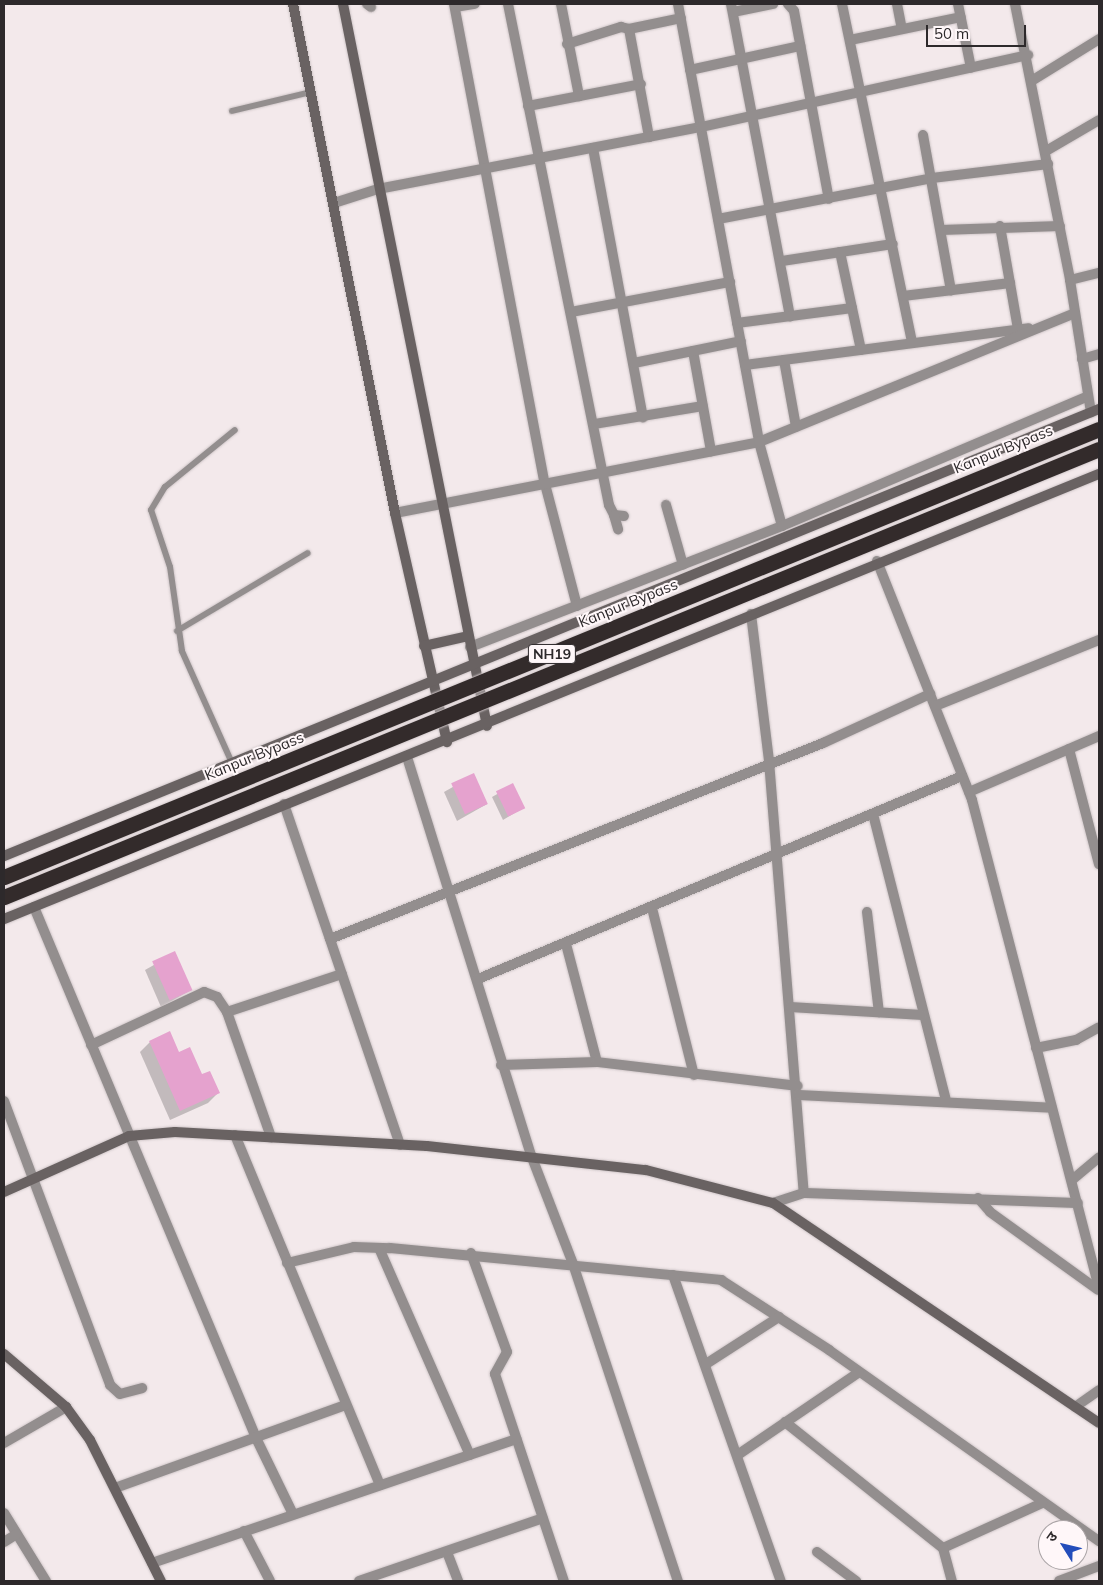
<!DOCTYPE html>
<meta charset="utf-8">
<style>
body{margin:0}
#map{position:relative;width:1103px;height:1585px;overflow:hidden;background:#f3e9eb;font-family:Mulish,"Noto Sans Devanagari",sans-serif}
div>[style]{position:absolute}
.shadow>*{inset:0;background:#0003}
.building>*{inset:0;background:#e5a2ce;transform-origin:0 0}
.roads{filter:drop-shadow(0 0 1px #cfc6c8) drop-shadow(0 0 1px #cfc6c8)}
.lane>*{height:6px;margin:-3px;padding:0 3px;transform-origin:3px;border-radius:3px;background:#938e8e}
.street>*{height:10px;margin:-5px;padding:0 5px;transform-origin:5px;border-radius:5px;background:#938e8e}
.secondary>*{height:10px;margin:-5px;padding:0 5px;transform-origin:5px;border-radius:5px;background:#696262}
.bridges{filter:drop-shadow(0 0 1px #cfc6c8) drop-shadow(0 0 1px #cfc6c8)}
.highway-bridge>*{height:15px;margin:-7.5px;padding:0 7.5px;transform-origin:7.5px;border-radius:7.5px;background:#332b2b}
span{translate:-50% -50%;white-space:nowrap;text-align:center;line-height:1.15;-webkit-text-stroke:4px #fff7f9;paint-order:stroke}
.shield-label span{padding:1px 4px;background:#fff7f9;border:1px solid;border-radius:4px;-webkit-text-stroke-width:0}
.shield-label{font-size:14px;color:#2d292b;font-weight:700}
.street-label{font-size:15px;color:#2d292b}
.frame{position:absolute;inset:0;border:5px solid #2d292b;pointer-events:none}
.north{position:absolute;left:1038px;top:1520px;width:50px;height:50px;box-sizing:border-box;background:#fff7f9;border:1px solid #aba5a7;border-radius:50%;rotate:306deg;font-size:14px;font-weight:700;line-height:20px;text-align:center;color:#2d292b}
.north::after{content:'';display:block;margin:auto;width:18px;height:22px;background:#234dbb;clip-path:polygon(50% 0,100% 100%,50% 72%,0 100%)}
.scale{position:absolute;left:926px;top:25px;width:100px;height:22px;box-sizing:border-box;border:2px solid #2d292b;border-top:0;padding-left:6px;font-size:15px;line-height:18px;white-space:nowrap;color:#2d292b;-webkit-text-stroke:4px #fff7f9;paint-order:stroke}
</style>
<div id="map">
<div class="shadow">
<i style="clip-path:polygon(474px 775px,487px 804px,457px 821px,444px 792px)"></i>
<i style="clip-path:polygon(513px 785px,523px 808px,503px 820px,492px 797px)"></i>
<i style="clip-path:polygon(175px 953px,191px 990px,161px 1007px,145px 970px)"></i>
<i style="clip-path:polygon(150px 1042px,178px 1053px,218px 1093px,208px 1103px,170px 1120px,140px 1052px)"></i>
</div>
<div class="building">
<i style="left:474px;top:773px;width:34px;height:25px;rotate:66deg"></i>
<i style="left:513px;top:783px;width:28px;height:19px;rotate:64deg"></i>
<i style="left:175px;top:951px;width:43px;height:25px;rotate:66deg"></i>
<i style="clip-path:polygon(170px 1031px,179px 1052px,190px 1047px,202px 1074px,210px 1071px,220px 1093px,180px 1111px,149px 1041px)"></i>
</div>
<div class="roads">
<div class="lane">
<i style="left:232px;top:111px;width:81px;rotate:-13.5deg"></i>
<i style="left:177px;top:631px;width:152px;rotate:-30.8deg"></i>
<i style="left:232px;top:763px;width:123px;rotate:-114.1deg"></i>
<i style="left:182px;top:651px;width:85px;rotate:-98.1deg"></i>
<i style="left:170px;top:567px;width:60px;rotate:-108.4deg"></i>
<i style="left:151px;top:510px;width:27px;rotate:-59deg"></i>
<i style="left:165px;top:487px;width:90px;rotate:-39.2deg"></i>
</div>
<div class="street">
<i style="left:367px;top:4px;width:5px;rotate:37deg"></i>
<i style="left:454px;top:4px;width:489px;rotate:79.3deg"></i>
<i style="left:545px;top:484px;width:126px;rotate:75.3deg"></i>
<i style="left:508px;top:4px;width:511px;rotate:78.6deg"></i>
<i style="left:609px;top:505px;width:11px;rotate:63deg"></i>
<i style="left:614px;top:515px;width:10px;rotate:6deg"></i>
<i style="left:561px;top:4px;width:94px;rotate:78.9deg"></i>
<i style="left:678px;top:4px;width:445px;rotate:79.5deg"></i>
<i style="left:759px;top:442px;width:87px;rotate:74.7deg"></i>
<i style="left:731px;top:4px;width:318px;rotate:79.3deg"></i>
<i style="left:788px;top:4px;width:9px;rotate:49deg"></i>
<i style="left:794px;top:11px;width:191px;rotate:79.5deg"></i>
<i style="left:842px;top:4px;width:346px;rotate:78.3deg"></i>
<i style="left:897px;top:4px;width:25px;rotate:79deg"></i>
<i style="left:958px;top:4px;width:65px;rotate:78.5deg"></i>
<i style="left:1015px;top:4px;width:281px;rotate:78.7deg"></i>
<i style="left:1070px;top:280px;width:134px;rotate:81deg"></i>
<i style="left:455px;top:7px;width:20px;rotate:-9deg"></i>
<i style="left:733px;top:12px;width:41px;rotate:-11.3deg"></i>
<i style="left:629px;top:29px;width:53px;rotate:-11.9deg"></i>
<i style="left:850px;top:40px;width:113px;rotate:-11.7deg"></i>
<i style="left:567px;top:44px;width:57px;rotate:-17.5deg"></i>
<i style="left:621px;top:27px;width:8px;rotate:14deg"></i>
<i style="left:629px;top:29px;width:110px;rotate:79.5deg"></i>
<i style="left:690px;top:70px;width:113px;rotate:-12.3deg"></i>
<i style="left:1033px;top:80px;width:78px;rotate:-31.8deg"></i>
<i style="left:528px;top:106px;width:115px;rotate:-11deg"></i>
<i style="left:923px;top:135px;width:158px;rotate:79.8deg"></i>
<i style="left:593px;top:148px;width:274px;rotate:79.5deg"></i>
<i style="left:1046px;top:151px;width:61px;rotate:-30.3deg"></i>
<i style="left:334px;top:203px;width:46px;rotate:-17.7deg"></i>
<i style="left:378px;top:189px;width:329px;rotate:-10.9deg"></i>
<i style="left:701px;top:127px;width:335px;rotate:-12.4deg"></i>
<i style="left:718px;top:219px;width:218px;rotate:-10.8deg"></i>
<i style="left:932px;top:178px;width:117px;rotate:-6.9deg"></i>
<i style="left:1000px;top:226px;width:105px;rotate:80.1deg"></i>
<i style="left:941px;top:230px;width:119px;rotate:-1.9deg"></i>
<i style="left:840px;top:252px;width:100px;rotate:77.9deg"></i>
<i style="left:782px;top:261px;width:112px;rotate:-8.7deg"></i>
<i style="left:1070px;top:280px;width:30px;rotate:-14deg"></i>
<i style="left:903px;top:296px;width:108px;rotate:-6.9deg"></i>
<i style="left:571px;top:312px;width:162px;rotate:-10.7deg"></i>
<i style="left:737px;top:323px;width:116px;rotate:-7.4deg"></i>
<i style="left:693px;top:351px;width:102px;rotate:79.8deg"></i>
<i style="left:1082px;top:359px;width:18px;rotate:-16deg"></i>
<i style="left:784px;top:360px;width:68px;rotate:79.8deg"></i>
<i style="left:634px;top:363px;width:109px;rotate:-11.6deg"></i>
<i style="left:745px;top:365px;width:286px;rotate:-7.4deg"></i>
<i style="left:594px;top:424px;width:110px;rotate:-9.4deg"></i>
<i style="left:666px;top:505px;width:62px;rotate:74.2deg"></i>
<i style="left:395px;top:513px;width:371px;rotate:-11deg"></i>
<i style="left:759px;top:442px;width:341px;rotate:-22.2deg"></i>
<i style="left:614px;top:515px;width:15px;rotate:74deg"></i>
<i style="left:877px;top:561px;width:257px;rotate:68.3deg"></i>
<i style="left:972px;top:800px;width:504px;rotate:75.41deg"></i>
<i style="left:751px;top:614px;width:148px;rotate:83deg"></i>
<i style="left:769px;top:761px;width:433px;rotate:85.4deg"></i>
<i style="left:470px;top:647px;width:335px;rotate:-21.2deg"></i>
<i style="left:782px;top:526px;width:332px;rotate:-23deg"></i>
<i style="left:935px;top:706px;width:177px;rotate:-21.9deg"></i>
<i style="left:1069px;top:749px;width:119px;rotate:75.4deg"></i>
<i style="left:407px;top:757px;width:417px;rotate:72.7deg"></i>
<i style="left:531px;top:1155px;width:117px;rotate:68.9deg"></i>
<i style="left:573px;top:1264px;width:334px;rotate:71.7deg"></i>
<i style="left:969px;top:792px;width:142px;rotate:-23.3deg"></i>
<i style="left:284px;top:804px;width:360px;rotate:71.2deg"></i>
<i style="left:873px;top:814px;width:296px;rotate:75.7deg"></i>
<i style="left:34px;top:907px;width:578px;rotate:67.3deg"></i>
<i style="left:257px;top:1440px;width:82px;rotate:64.1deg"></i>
<i style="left:652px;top:908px;width:172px;rotate:75.9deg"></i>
<i style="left:867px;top:912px;width:101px;rotate:83.2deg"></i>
<i style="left:330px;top:939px;width:531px;rotate:-21.68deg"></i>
<i style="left:823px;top:743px;width:118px;rotate:-24.6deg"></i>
<i style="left:566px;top:944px;width:122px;rotate:75.3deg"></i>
<i style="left:478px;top:979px;width:525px;rotate:-22.75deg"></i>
<i style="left:791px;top:1007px;width:131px;rotate:3.5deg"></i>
<i style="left:227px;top:1012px;width:121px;rotate:-18.3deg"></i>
<i style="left:91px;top:1045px;width:125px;rotate:-25.1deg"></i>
<i style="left:204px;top:992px;width:14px;rotate:21deg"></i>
<i style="left:217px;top:997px;width:18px;rotate:56deg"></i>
<i style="left:227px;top:1012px;width:133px;rotate:70.6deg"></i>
<i style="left:1036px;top:1048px;width:41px;rotate:-11.3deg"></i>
<i style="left:1076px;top:1040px;width:26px;rotate:-29deg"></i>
<i style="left:501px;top:1065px;width:96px;rotate:-1.8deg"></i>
<i style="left:597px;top:1062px;width:202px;rotate:6.8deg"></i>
<i style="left:799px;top:1095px;width:253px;rotate:2.9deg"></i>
<i style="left:4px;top:1101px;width:303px;rotate:69.5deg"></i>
<i style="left:110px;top:1385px;width:13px;rotate:42deg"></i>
<i style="left:120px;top:1394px;width:23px;rotate:-15deg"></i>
<i style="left:235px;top:1135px;width:379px;rotate:67.5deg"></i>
<i style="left:1072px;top:1180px;width:35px;rotate:-40deg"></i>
<i style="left:978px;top:1198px;width:18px;rotate:49deg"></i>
<i style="left:990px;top:1212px;width:133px;rotate:35.8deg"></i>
<i style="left:773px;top:1203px;width:33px;rotate:-18deg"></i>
<i style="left:804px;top:1193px;width:274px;rotate:2.1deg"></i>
<i style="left:379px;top:1248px;width:226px;rotate:66.3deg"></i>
<i style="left:471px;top:1253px;width:105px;rotate:70deg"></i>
<i style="left:507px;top:1352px;width:25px;rotate:119deg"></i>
<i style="left:495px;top:1374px;width:218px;rotate:71.6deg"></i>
<i style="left:287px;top:1263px;width:69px;rotate:-13.4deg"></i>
<i style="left:354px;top:1247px;width:36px;rotate:2deg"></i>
<i style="left:390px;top:1248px;width:333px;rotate:5.5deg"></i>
<i style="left:721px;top:1280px;width:129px;rotate:32.9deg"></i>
<i style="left:829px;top:1350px;width:331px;rotate:35.3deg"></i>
<i style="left:673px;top:1275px;width:324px;rotate:70.6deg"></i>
<i style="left:706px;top:1364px;width:87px;rotate:-32.8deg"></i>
<i style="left:1075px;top:1407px;width:29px;rotate:-35deg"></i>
<i style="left:785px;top:1422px;width:202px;rotate:38.6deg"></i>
<i style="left:943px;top:1548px;width:109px;rotate:-24.4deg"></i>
<i style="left:4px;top:1443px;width:72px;rotate:-30.1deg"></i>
<i style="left:739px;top:1454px;width:145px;rotate:-34.3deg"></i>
<i style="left:115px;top:1488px;width:245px;rotate:-19.8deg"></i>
<i style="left:4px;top:1513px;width:80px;rotate:58.3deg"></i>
<i style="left:244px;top:1531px;width:56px;rotate:62.5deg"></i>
<i style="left:4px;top:1542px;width:15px;rotate:-32deg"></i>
<i style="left:943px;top:1548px;width:34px;rotate:75deg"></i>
<i style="left:447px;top:1552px;width:31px;rotate:69deg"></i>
<i style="left:817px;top:1552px;width:49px;rotate:36.6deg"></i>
<i style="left:152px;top:1563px;width:385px;rotate:-18.8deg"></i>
<i style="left:359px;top:1581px;width:194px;rotate:-18.9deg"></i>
<i style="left:1059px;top:1581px;width:43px;rotate:-20.6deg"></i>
</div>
<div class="secondary">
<i style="left:293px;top:4px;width:519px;rotate:78.67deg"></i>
<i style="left:395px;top:513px;width:235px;rotate:77.2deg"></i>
<i style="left:343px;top:4px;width:736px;rotate:78.72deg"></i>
<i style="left:424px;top:646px;width:45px;rotate:-12.8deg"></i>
<i style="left:4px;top:856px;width:1183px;rotate:-22.21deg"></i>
<i style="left:4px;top:919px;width:1182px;rotate:-22.12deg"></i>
<i style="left:4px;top:1192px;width:137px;rotate:-24.1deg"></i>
<i style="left:129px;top:1136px;width:46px;rotate:-5deg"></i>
<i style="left:175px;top:1132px;width:252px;rotate:3.2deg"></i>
<i style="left:427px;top:1146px;width:220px;rotate:6.3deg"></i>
<i style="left:646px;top:1170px;width:131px;rotate:14.6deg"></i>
<i style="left:773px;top:1203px;width:393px;rotate:34deg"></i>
<i style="left:4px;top:1354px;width:82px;rotate:40.5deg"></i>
<i style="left:66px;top:1407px;width:41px;rotate:54deg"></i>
<i style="left:90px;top:1440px;width:158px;rotate:63.3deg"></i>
</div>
</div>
<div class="bridges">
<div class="highway-bridge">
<i style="left:4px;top:877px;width:1183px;rotate:-22.25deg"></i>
<i style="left:4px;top:897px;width:1183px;rotate:-22.25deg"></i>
</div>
</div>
<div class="shield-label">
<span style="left:552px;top:654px">NH19</span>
</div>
<div class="street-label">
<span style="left:1003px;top:449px;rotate:-22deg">Kanpur Bypass</span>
<span style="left:628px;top:603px;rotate:-22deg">Kanpur Bypass</span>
<span style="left:254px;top:756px;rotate:-22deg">Kanpur Bypass</span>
</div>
<div class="frame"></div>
<div class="north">उ</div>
<div class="scale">50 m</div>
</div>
